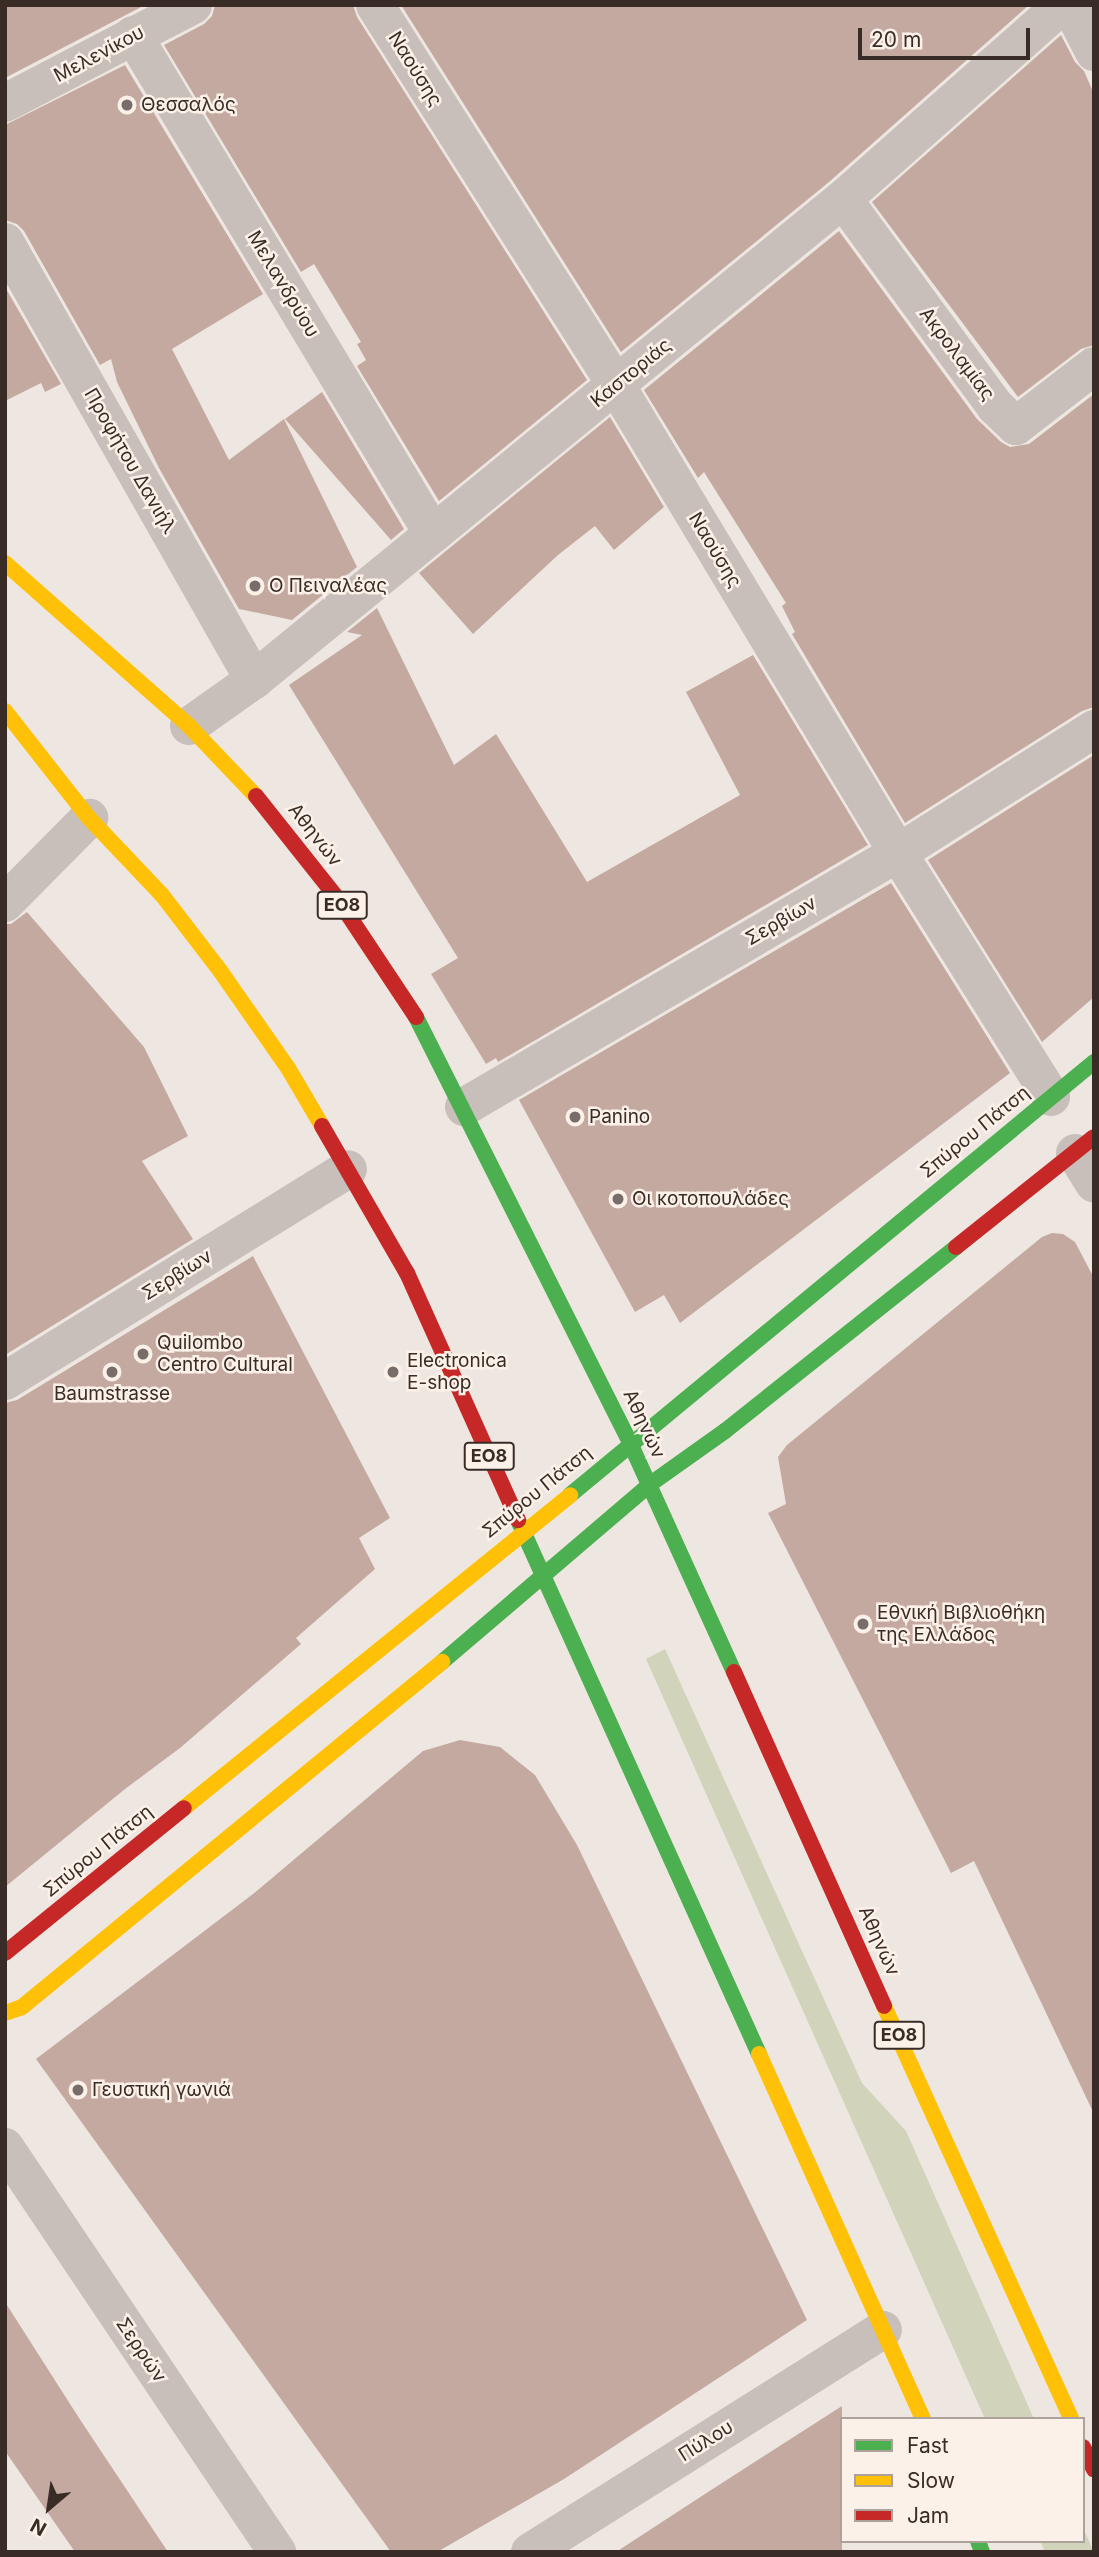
<!DOCTYPE html>
<meta charset="utf-8">
<style>
body{margin:0}
#map{position:relative;width:1099px;height:2557px;overflow:hidden;background:#eee7e1;font-family:Inter,sans-serif}
div>[style]{position:absolute}
.green>*{inset:0;background:#d1d4ba}
.building>*{inset:0;background:#c4a9a1}
.street>*{height:38px;margin:-19px;padding:0 19px;transform-origin:19px;border-radius:19px;background:#c8bfba}
.fast>*{height:16px;margin:-8px;padding:0 8px;transform-origin:8px;border-radius:8px;background:#4caf50}
.slow>*{height:16px;margin:-8px;padding:0 8px;transform-origin:8px;border-radius:8px;background:#ffc107}
.jam>*{height:16px;margin:-8px;padding:0 8px;transform-origin:8px;border-radius:8px;background:#c62828}
.dots>*{width:19px;height:19px;translate:-50% -50%;box-sizing:border-box;border:4px solid #fbf1e8;border-radius:50%}
span{translate:-50% -50%;white-space:nowrap;text-align:center;line-height:1.15;-webkit-text-stroke:5px #fbf1e8;paint-order:stroke}
.shield-label span{padding:2px 5px;background:#fbf1e8;border:2px solid;border-radius:5px;-webkit-text-stroke-width:0}
.shield-label{font-size:18px;color:#392c27;font-weight:700}
.street-label{font-size:19px;color:#392c27}
.poi-label{font-size:19px;color:#392c27}
.left{translate:0 -50%;text-align:left}
.frame{position:absolute;inset:0;border:7px solid #392c27;pointer-events:none}
.legend{position:absolute;left:840px;top:2417px;width:245px;height:126px;box-sizing:border-box;background:#fbf1e8;border:2px solid #ada29b;margin:0;padding:9px 12px;list-style:none;font-size:21px;color:#392c27}
.legend li{display:flex;align-items:center;gap:14px;height:35px}
.legend b{width:35px;border:2px solid #ada29b}
.north{position:absolute;left:14px;top:2473px;width:70px;height:70px;-webkit-text-stroke:5px #fbf1e8;paint-order:stroke;rotate:209deg;font-size:19px;font-weight:700;line-height:28px;text-align:center;color:#392c27}
.north::after{content:'';display:block;margin:auto;width:24px;height:32px;background:#392c27;clip-path:polygon(50% 0,100% 100%,50% 72%,0 100%)}
.scale{position:absolute;left:858px;top:28px;width:172px;height:32px;box-sizing:border-box;border:4px solid #392c27;border-top:0;padding-left:9px;font-size:21px;line-height:24px;white-space:nowrap;color:#392c27;-webkit-text-stroke:5px #fbf1e8;paint-order:stroke}
</style>
<div id="map">
<div class="green">
<i style="clip-path:polygon(665px 1649px,862px 2083px,906px 2131px,1034px 2419px,985px 2419px,646px 1659px)"></i>
<i style="clip-path:polygon(1083px 2528px,1094px 2552px,1045px 2552px,1040px 2541px,1083px 2541px)"></i>
</div>
<div class="building">
<i style="clip-path:polygon(5px 5px,145px 5px,5px 78px)"></i>
<i style="clip-path:polygon(215px 5px,353px 5px,357px 17px,587px 380px,439px 501px,357px 366px,366px 360px,357px 344px,361px 342px,314px 264px,301px 272px,164px 45px,204px 24px,212px 16px)"></i>
<i style="clip-path:polygon(401px 5px,1029px 5px,829px 182px,621px 352px)"></i>
<i style="clip-path:polygon(1061px 35px,1075px 62px,1084px 71px,1094px 94px,1094px 345px,1081px 349px,1018px 397px,872px 202px)"></i>
<i style="clip-path:polygon(125px 65px,263px 294px,172px 349px,229px 460px,284px 419px,357px 567px,292px 620px,239px 609px,159px 468px,117px 382px,111px 359px,100px 365px,24px 231px,17px 224px,5px 220px,5px 125px)"></i>
<i style="clip-path:polygon(839px 231px,977px 419px,1001px 442px,1010px 447px,1029px 444px,1094px 394px,1094px 707px,1082px 711px,905px 823px,792px 634px,795px 632px,782px 606px,786px 603px,704px 472px,698px 478px,644px 390px)"></i>
<i style="clip-path:polygon(5px 287px,61px 384px,45px 392px,41px 383px,5px 401px)"></i>
<i style="clip-path:polygon(322px 392px,404px 529px,391px 540px,285px 419px)"></i>
<i style="clip-path:polygon(610px 417px,664px 507px,614px 550px,595px 526px,558px 555px,473px 634px,419px 573px)"></i>
<i style="clip-path:polygon(377px 608px,454px 765px,496px 734px,587px 882px,740px 795px,686px 692px,753px 655px,868px 845px,498px 1062px,496px 1058px,486px 1064px,431px 974px,458px 958px,289px 685px,362px 635px,347px 632px)"></i>
<i style="clip-path:polygon(1094px 755px,1094px 997px,1042px 1042px,928px 860px)"></i>
<i style="clip-path:polygon(891px 883px,1010px 1073px,680px 1323px,664px 1295px,635px 1312px,519px 1100px)"></i>
<i style="clip-path:polygon(27px 912px,144px 1047px,188px 1136px,142px 1161px,193px 1239px,5px 1355px,5px 924px,11px 924px)"></i>
<i style="clip-path:polygon(1052px 1233px,1063px 1234px,1075px 1242px,1094px 1278px,1094px 2114px,974px 1861px,951px 1873px,768px 1513px,786px 1504px,778px 1457px,787px 1445px,1042px 1237px)"></i>
<i style="clip-path:polygon(253px 1256px,390px 1518px,359px 1538px,375px 1569px,296px 1638px,301px 1644px,180px 1748px,125px 1789px,5px 1887px,5px 1403px,17px 1400px)"></i>
<i style="clip-path:polygon(460px 1740px,500px 1747px,535px 1775px,577px 1845px,807px 2320px,564px 2479px,437px 2552px,391px 2552px,36px 2059px,253px 1894px,423px 1751px)"></i>
<i style="clip-path:polygon(5px 2302px,79px 2418px,168px 2552px,75px 2552px,5px 2451px)"></i>
<i style="clip-path:polygon(842px 2406px,842px 2552px,616px 2552px,708px 2492px)"></i>
</div>
<div class="street">
<i style="left:375px;top:5px;width:450px;rotate:57.6deg"></i>
<i style="left:616px;top:385px;width:546px;rotate:58.93deg"></i>
<i style="left:898px;top:853px;width:288px;rotate:57.9deg"></i>
<i style="left:1070px;top:5px;width:53px;rotate:62.9deg"></i>
<i style="left:133px;top:35px;width:582px;rotate:58.99deg"></i>
<i style="left:5px;top:103px;width:212px;rotate:-27.5deg"></i>
<i style="left:843px;top:199px;width:257px;rotate:53.7deg"></i>
<i style="left:995px;top:406px;width:29px;rotate:44deg"></i>
<i style="left:1016px;top:426px;width:98px;rotate:-37.6deg"></i>
<i style="left:5px;top:242px;width:504px;rotate:60.38deg"></i>
<i style="left:189px;top:726px;width:80px;rotate:-35.3deg"></i>
<i style="left:254px;top:680px;width:760px;rotate:-39.24deg"></i>
<i style="left:843px;top:199px;width:293px;rotate:-41.5deg"></i>
<i style="left:5px;top:903px;width:120px;rotate:-45.3deg"></i>
<i style="left:464px;top:1107px;width:503px;rotate:-30.34deg"></i>
<i style="left:898px;top:853px;width:232px;rotate:-32.3deg"></i>
<i style="left:1075px;top:1153px;width:36px;rotate:58deg"></i>
<i style="left:5px;top:1381px;width:403px;rotate:-31.7deg"></i>
<i style="left:5px;top:2147px;width:488px;rotate:56.1deg"></i>
<i style="left:530px;top:2552px;width:417px;rotate:-32.2deg"></i>
</div>
<div class="fast">
<i style="left:416px;top:1017px;width:479px;rotate:63.3deg"></i>
<i style="left:631px;top:1445px;width:249px;rotate:65.6deg"></i>
<i style="left:570px;top:1495px;width:680px;rotate:-39.57deg"></i>
<i style="left:518px;top:1520px;width:586px;rotate:65.71deg"></i>
<i style="left:442px;top:1662px;width:272px;rotate:-40.5deg"></i>
<i style="left:649px;top:1485px;width:93px;rotate:-35.4deg"></i>
<i style="left:725px;top:1431px;width:295px;rotate:-38.5deg"></i>
<i style="left:978px;top:2541px;width:12px;rotate:70deg"></i>
</div>
<div class="slow">
<i style="left:5px;top:563px;width:246px;rotate:41.5deg"></i>
<i style="left:189px;top:726px;width:97px;rotate:46.3deg"></i>
<i style="left:5px;top:711px;width:136px;rotate:51.9deg"></i>
<i style="left:89px;top:818px;width:106px;rotate:46.5deg"></i>
<i style="left:162px;top:895px;width:97px;rotate:52.5deg"></i>
<i style="left:221px;top:972px;width:117px;rotate:55.1deg"></i>
<i style="left:288px;top:1068px;width:67px;rotate:59.6deg"></i>
<i style="left:184px;top:1808px;width:497px;rotate:-39deg"></i>
<i style="left:884px;top:2006px;width:453px;rotate:65.6deg"></i>
<i style="left:5px;top:2013px;width:18px;rotate:-19deg"></i>
<i style="left:22px;top:2007px;width:544px;rotate:-39.4deg"></i>
<i style="left:759px;top:2054px;width:400px;rotate:65.8deg"></i>
</div>
<div class="jam">
<i style="left:256px;top:796px;width:130px;rotate:51.5deg"></i>
<i style="left:337px;top:898px;width:143px;rotate:56.4deg"></i>
<i style="left:322px;top:1126px;width:170px;rotate:60deg"></i>
<i style="left:407px;top:1273px;width:271px;rotate:65.8deg"></i>
<i style="left:956px;top:1247px;width:176px;rotate:-38.6deg"></i>
<i style="left:734px;top:1672px;width:366px;rotate:65.8deg"></i>
<i style="left:5px;top:1953px;width:230px;rotate:-39deg"></i>
<i style="left:1083px;top:2447px;width:25px;rotate:64deg"></i>
</div>
<div class="dots">
<i style="left:127px;top:105px;background:#786d68"></i>
<i style="left:255px;top:586px;background:#786d68"></i>
<i style="left:575px;top:1117px;background:#786d68"></i>
<i style="left:618px;top:1199px;background:#786d68"></i>
<i style="left:143px;top:1354px;background:#786d68"></i>
<i style="left:112px;top:1372px;background:#786d68"></i>
<i style="left:393px;top:1372px;background:#786d68"></i>
<i style="left:863px;top:1624px;background:#786d68"></i>
<i style="left:78px;top:2090px;background:#786d68"></i>
</div>
<div class="shield-label">
<span style="left:342px;top:905px">ΕΟ8</span>
<span style="left:489px;top:1456px">ΕΟ8</span>
<span style="left:899px;top:2035px">ΕΟ8</span>
</div>
<div class="street-label">
<span style="left:99px;top:54px;rotate:-28deg">Μελενίκου</span>
<span style="left:415px;top:69px;rotate:58deg">Ναούσης</span>
<span style="left:283px;top:284px;rotate:59deg">Μελανδρύου</span>
<span style="left:957px;top:354px;rotate:53deg">Ακρολαμίας</span>
<span style="left:631px;top:373px;rotate:-39deg">Καστοριάς</span>
<span style="left:130px;top:461px;rotate:60deg">Προφήτου Δανιήλ</span>
<span style="left:715px;top:550px;rotate:59deg">Ναούσης</span>
<span style="left:315px;top:835px;rotate:52deg">Αθηνών</span>
<span style="left:781px;top:921px;rotate:-30deg">Σερβίων</span>
<span style="left:975px;top:1132px;rotate:-39deg">Σπύρου Πάτση</span>
<span style="left:177px;top:1275px;rotate:-32deg">Σερβίων</span>
<span style="left:644px;top:1424px;rotate:65deg">Αθηνών</span>
<span style="left:537px;top:1492px;rotate:-39deg">Σπύρου Πάτση</span>
<span style="left:98px;top:1851px;rotate:-39deg">Σπύρου Πάτση</span>
<span style="left:879px;top:1941px;rotate:66deg">Αθηνών</span>
<span style="left:141px;top:2350px;rotate:56deg">Σερρών</span>
<span style="left:706px;top:2441px;rotate:-32deg">Πύλου</span>
</div>
<div class="poi-label">
<span class="left" style="left:141px;top:105px">Θεσσαλός</span>
<span class="left" style="left:269px;top:586px">Ο Πειναλέας</span>
<span class="left" style="left:589px;top:1117px">Panino</span>
<span class="left" style="left:632px;top:1199px">Οι κοτοπουλάδες</span>
<span class="left" style="left:157px;top:1354px">Quilombo<br>Centro Cultural</span>
<span class="left" style="left:407px;top:1372px">Electronica<br>E-shop</span>
<span style="left:112px;top:1394px">Baumstrasse</span>
<span class="left" style="left:877px;top:1624px">Εθνική Βιβλιοθήκη<br>της Ελλάδος</span>
<span class="left" style="left:92px;top:2090px">Γευστική γωνιά</span>
</div>
<div class="frame"></div>
<ul class="legend">
<li><b style="height:9px;background:#4caf50"></b>Fast</li>
<li><b style="height:9px;background:#ffc107"></b>Slow</li>
<li><b style="height:9px;background:#c62828"></b>Jam</li>
</ul>
<div class="north">N</div>
<div class="scale">20 m</div>
</div>
